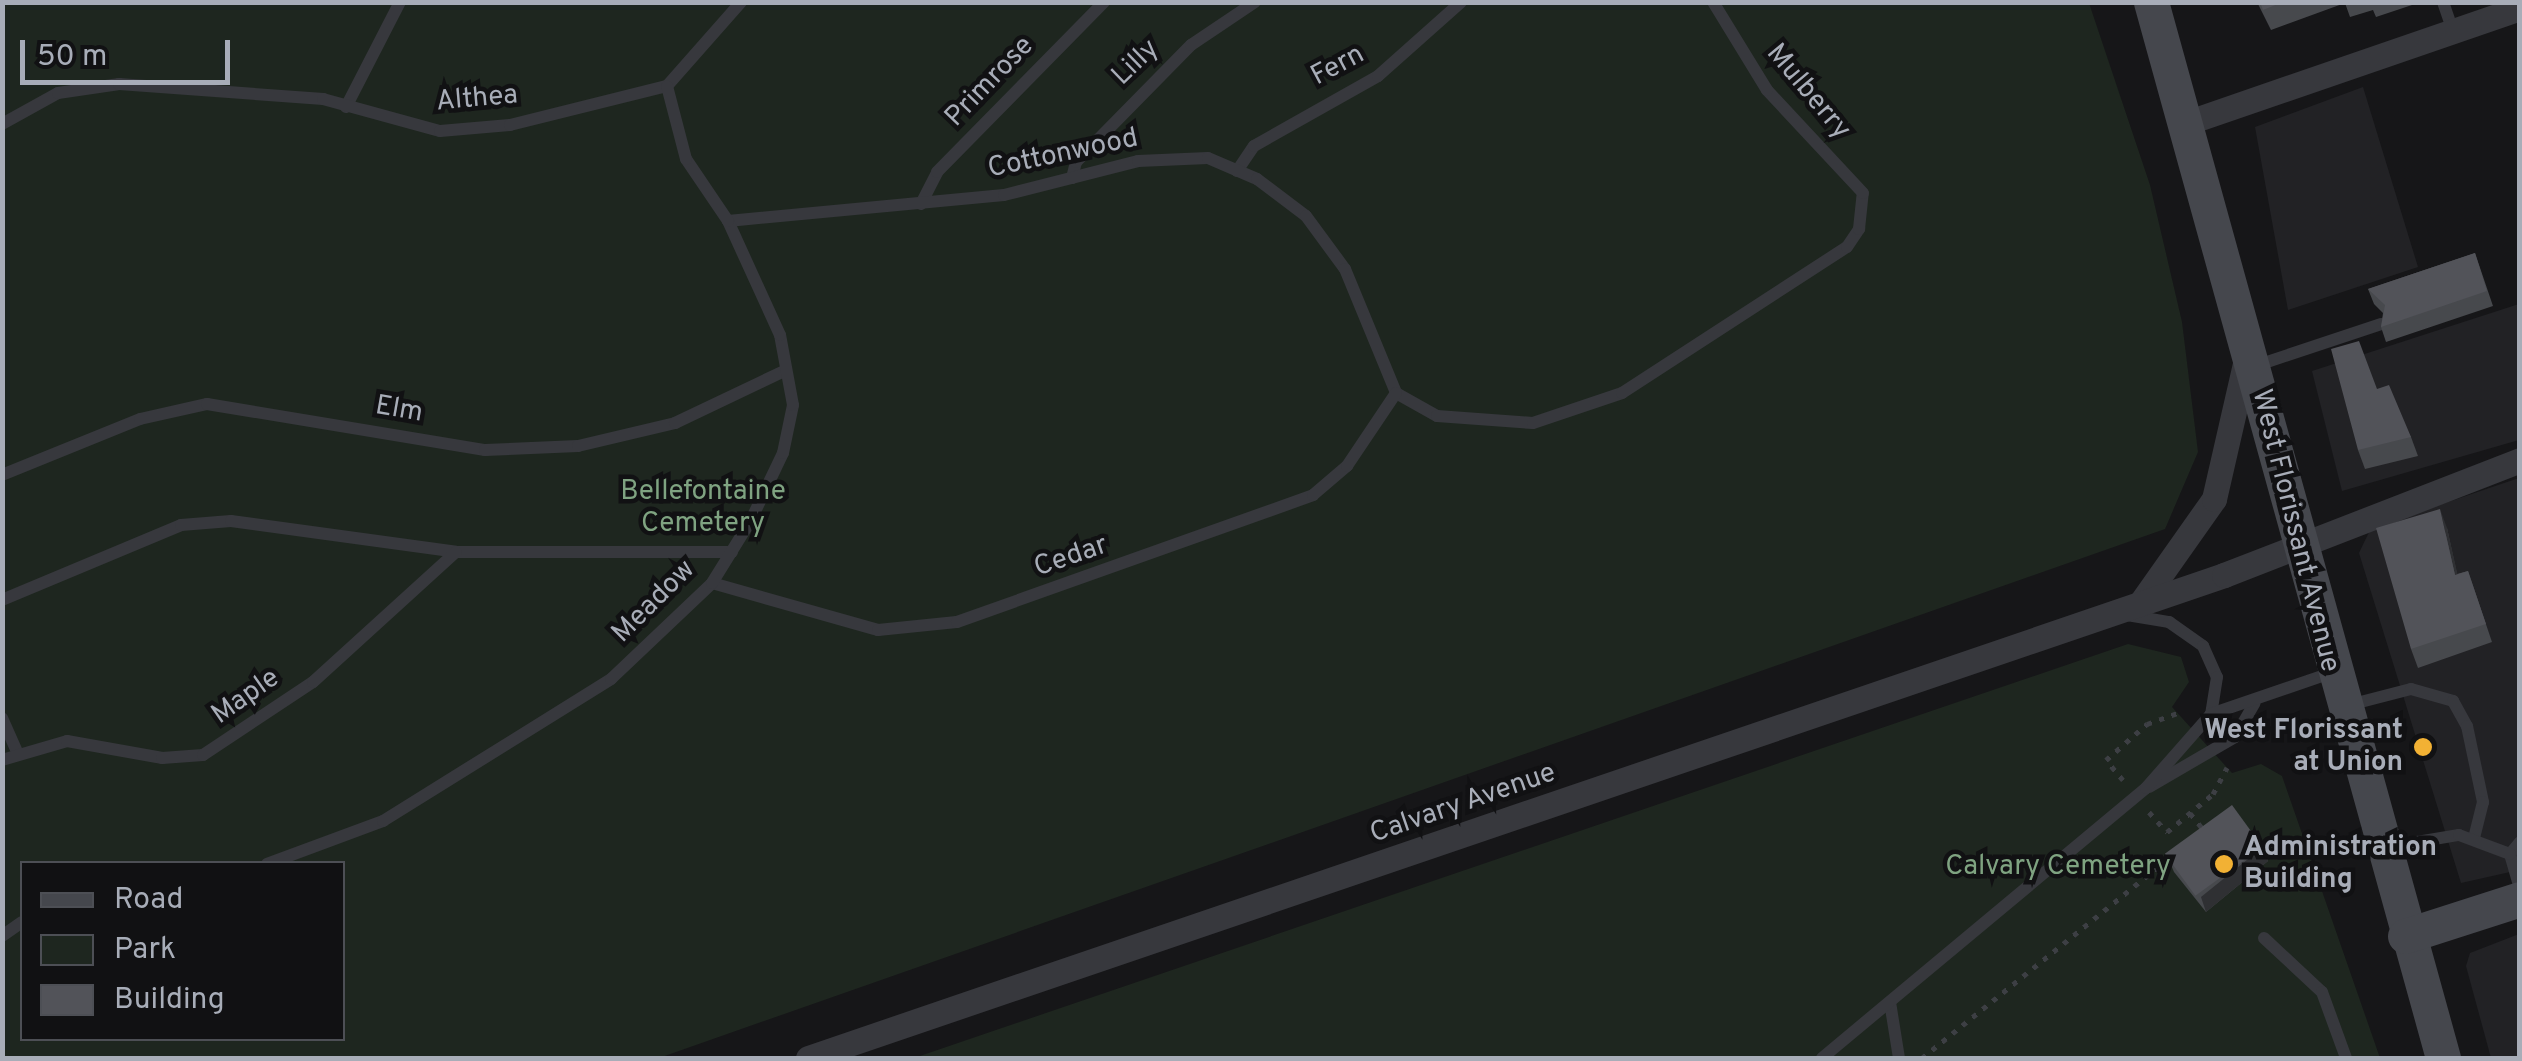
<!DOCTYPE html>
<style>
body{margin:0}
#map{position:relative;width:2522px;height:1061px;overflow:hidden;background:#161618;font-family:Overpass,sans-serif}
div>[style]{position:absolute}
.built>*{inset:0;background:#222225}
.green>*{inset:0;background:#1e261f}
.path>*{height:5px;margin-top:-2.5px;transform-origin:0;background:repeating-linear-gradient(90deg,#3d3f44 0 5px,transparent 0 13px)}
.service>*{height:12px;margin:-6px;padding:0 6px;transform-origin:6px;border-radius:6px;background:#37383d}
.minor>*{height:25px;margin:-12.5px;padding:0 12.5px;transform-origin:12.5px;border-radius:12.5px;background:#37383d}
.secondary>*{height:35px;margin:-17.5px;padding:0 17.5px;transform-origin:17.5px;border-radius:17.5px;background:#45474d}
.wall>*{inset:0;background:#47494d}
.shaded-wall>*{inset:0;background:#2f3033}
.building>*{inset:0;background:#525359;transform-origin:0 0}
.dots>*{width:28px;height:28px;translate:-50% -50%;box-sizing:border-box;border:5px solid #111113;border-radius:50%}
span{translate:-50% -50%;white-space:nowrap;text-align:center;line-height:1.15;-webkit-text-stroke:9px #111113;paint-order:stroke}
.street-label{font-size:28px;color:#a8adb8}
.park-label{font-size:28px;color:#7fa381}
.poi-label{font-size:28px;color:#a8adb8;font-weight:700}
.right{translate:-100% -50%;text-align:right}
.left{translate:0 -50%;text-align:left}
.frame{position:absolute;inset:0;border:5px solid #a8adb8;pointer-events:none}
.legend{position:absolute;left:20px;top:861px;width:325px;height:180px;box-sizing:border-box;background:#111113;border:2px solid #4d4f55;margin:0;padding:12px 18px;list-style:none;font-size:30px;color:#a8adb8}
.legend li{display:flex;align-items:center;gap:20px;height:50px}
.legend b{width:50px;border:2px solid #4d4f55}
.scale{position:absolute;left:20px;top:40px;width:210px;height:45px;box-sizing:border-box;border:5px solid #a8adb8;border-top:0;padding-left:12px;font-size:30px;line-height:35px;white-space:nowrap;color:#a8adb8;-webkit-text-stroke:8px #111113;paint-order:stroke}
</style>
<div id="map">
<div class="built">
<i style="clip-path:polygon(2363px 87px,2418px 267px,2288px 310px,2255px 127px)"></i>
<i style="clip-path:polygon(2519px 304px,2519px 440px,2342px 491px,2312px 371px)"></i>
<i style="clip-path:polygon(2519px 478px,2519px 870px,2461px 883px,2359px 553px,2371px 528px)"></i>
<i style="clip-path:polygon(2519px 934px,2519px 1058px,2491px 1058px,2466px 966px,2470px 953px)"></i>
</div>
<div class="green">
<i style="clip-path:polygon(evenodd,2px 3px,2089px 3px,2150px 185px,2182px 322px,2198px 452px,2165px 529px,659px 1058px,3px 1058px,2px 3px,22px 864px,342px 864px,342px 1038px,22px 1038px,22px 864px)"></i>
<i style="clip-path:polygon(2128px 644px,2181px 657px,2189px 682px,2172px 707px,2232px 773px,2261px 764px,2282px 776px,2380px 1058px,914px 1058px)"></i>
</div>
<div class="path">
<i style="left:2123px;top:780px;width:26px;rotate:-130deg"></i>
<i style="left:2106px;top:760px;width:55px;rotate:-41.3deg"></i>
<i style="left:2147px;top:724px;width:32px;rotate:-20deg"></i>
<i style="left:2149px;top:812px;width:27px;rotate:48deg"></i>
<i style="left:2167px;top:832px;width:60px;rotate:-39.6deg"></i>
<i style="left:2213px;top:794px;width:30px;rotate:-62deg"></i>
<i style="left:2190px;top:813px;width:27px;rotate:51deg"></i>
<i style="left:1922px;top:1058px;width:319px;rotate:-39deg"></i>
</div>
<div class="service">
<i style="left:2443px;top:2px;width:31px;rotate:71deg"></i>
<i style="left:346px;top:107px;width:118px;rotate:-62.8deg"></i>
<i style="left:2px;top:124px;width:64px;rotate:-29deg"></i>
<i style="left:58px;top:93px;width:62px;rotate:-8.4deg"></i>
<i style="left:119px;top:84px;width:205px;rotate:4.2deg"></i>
<i style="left:323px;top:99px;width:121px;rotate:15.3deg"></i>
<i style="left:440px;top:131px;width:70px;rotate:-4.9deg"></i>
<i style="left:510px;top:125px;width:162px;rotate:-14deg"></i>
<i style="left:667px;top:86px;width:112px;rotate:-48.6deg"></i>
<i style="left:1237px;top:171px;width:30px;rotate:-56deg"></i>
<i style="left:1254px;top:146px;width:142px;rotate:-29.4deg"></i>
<i style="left:1378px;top:76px;width:111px;rotate:-41.7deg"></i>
<i style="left:1072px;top:178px;width:16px;rotate:-76deg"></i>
<i style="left:1076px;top:162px;width:164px;rotate:-45.5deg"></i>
<i style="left:1191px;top:45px;width:77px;rotate:-33.9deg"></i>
<i style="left:921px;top:204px;width:36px;rotate:-63deg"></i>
<i style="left:937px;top:172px;width:238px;rotate:-45.5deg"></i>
<i style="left:728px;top:221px;width:277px;rotate:-5.4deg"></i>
<i style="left:1004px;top:195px;width:138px;rotate:-14.2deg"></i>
<i style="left:1138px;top:161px;width:70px;rotate:-2.5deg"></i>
<i style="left:1208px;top:158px;width:53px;rotate:23.2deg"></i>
<i style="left:1257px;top:179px;width:61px;rotate:37.1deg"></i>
<i style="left:1306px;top:216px;width:66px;rotate:53.7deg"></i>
<i style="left:1345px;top:269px;width:134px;rotate:67.6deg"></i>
<i style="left:1396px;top:393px;width:47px;rotate:29.3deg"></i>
<i style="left:1437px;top:416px;width:96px;rotate:4.2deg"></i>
<i style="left:1533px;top:423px;width:94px;rotate:-18.6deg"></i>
<i style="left:1622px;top:393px;width:268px;rotate:-33deg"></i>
<i style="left:1847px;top:247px;width:22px;rotate:-56deg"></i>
<i style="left:1859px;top:229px;width:36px;rotate:-84deg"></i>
<i style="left:1863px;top:193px;width:141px;rotate:-133deg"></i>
<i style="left:1767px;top:90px;width:103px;rotate:-121.5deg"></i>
<i style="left:2255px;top:366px;width:133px;rotate:-18.4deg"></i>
<i style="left:2px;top:475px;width:149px;rotate:-22.1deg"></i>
<i style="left:140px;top:419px;width:69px;rotate:-12.6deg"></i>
<i style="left:207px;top:404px;width:282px;rotate:9.4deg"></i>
<i style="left:485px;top:450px;width:93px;rotate:-2.5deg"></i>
<i style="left:578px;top:446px;width:100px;rotate:-13.3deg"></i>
<i style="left:675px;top:423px;width:123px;rotate:-25.5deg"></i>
<i style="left:712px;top:583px;width:173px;rotate:15.8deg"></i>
<i style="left:878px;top:630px;width:79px;rotate:-5.8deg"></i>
<i style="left:957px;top:622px;width:378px;rotate:-19.6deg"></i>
<i style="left:1313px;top:495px;width:45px;rotate:-40.5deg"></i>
<i style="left:1347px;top:466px;width:88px;rotate:-56.1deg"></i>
<i style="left:2px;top:600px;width:194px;rotate:-22.7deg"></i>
<i style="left:181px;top:525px;width:50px;rotate:-4.6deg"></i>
<i style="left:231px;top:521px;width:227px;rotate:7.8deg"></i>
<i style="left:456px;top:552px;width:276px"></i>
<i style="left:2127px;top:615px;width:43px;rotate:9.5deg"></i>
<i style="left:2169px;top:622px;width:42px;rotate:35.2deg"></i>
<i style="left:2203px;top:646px;width:34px;rotate:66deg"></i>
<i style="left:2217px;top:677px;width:37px;rotate:99deg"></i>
<i style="left:2349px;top:705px;width:64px;rotate:-14.5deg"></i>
<i style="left:2411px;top:689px;width:44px;rotate:15.9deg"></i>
<i style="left:2453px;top:701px;width:29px;rotate:61deg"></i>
<i style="left:2467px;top:726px;width:78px;rotate:78.1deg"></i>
<i style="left:2483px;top:802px;width:37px;rotate:104deg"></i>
<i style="left:2px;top:718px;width:36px;rotate:66deg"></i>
<i style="left:2px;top:760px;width:68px;rotate:-16.3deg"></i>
<i style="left:67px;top:741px;width:97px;rotate:10.1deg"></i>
<i style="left:162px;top:758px;width:41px;rotate:-4.2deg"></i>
<i style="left:203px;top:755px;width:132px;rotate:-33.6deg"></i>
<i style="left:313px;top:682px;width:193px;rotate:-42.3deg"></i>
<i style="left:2149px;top:787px;width:99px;rotate:-30.2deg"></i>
<i style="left:2235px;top:737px;width:39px;rotate:-60deg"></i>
<i style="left:2520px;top:842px;width:16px;rotate:130deg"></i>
<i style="left:2510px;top:854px;width:35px;rotate:74deg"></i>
<i style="left:2387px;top:847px;width:73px;rotate:-9.5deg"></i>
<i style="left:2459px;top:835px;width:54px;rotate:20.4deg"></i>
<i style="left:267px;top:864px;width:124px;rotate:-20.3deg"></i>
<i style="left:383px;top:821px;width:269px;rotate:-31.9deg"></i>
<i style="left:611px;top:679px;width:139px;rotate:-43.5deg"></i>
<i style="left:712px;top:583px;width:74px;rotate:-58.2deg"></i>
<i style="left:751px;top:520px;width:74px;rotate:-64.5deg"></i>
<i style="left:783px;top:453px;width:49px;rotate:-78.2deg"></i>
<i style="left:793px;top:405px;width:71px;rotate:-100.5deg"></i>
<i style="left:780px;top:335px;width:125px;rotate:-114.5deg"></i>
<i style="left:728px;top:221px;width:75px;rotate:-124.1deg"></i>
<i style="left:686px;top:159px;width:75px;rotate:-104.6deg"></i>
<i style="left:2px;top:936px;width:24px;rotate:-35deg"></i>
<i style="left:2264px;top:938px;width:79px;rotate:43deg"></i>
<i style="left:2322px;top:992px;width:70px;rotate:70deg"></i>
<i style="left:1890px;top:1002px;width:57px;rotate:80.9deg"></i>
<i style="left:1822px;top:1058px;width:422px;rotate:-39.8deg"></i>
<i style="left:2146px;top:788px;width:98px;rotate:-48.7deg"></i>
<i style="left:2211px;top:714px;width:127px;rotate:-18.9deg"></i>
</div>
<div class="minor">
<i style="left:2189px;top:122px;width:350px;rotate:-19deg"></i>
<i style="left:2142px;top:601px;width:125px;rotate:-54.8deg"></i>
<i style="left:2214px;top:499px;width:139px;rotate:-77.1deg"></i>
<i style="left:808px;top:1058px;width:1496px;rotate:-18.83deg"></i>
<i style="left:2224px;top:575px;width:318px;rotate:-21.2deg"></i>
</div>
<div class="secondary">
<i style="left:2151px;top:2px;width:1096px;rotate:74.54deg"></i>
<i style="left:2405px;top:936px;width:121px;rotate:-17.8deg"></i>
</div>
<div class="wall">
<i style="clip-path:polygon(2257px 2px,2421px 2px,2376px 17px,2373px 10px,2350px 17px,2345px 3px,2271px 30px)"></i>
<i style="clip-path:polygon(2475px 253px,2493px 306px,2386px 342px,2381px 327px,2383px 313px,2374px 304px,2368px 289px)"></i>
<i style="clip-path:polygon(2377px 389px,2411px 437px,2418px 456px,2365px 469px,2358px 450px)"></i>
<i style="clip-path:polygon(2447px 528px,2457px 574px,2468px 571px,2492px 642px,2418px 668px,2411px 649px)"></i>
<i style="clip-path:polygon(2263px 847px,2268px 861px,2206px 912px,2174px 872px,2168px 858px)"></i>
</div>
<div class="shaded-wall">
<i style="clip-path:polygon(2440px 509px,2447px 528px,2462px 594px,2455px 575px)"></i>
<i style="clip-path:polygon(2263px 847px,2268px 861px,2206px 912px,2201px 897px)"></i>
</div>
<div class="building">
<i style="clip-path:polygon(2260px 2px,2283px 2px,2263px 10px)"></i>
<i style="clip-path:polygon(2475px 253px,2487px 291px,2381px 327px,2385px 305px,2368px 289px)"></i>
<i style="clip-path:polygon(2359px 341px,2377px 389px,2389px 385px,2411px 437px,2358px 450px,2331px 349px)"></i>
<i style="clip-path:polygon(2440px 509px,2455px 575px,2468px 571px,2486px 624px,2411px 649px,2376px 528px)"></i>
<i style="left:2232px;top:805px;width:52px;height:83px;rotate:54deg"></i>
</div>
<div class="dots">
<i style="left:2423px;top:747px;background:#f2b134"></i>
<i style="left:2224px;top:864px;background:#f2b134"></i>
</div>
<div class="street-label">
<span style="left:1136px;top:63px;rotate:-44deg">Lilly</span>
<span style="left:1338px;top:66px;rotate:-28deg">Fern</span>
<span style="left:990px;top:82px;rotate:-46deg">Primrose</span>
<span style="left:1808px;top:92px;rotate:50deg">Mulberry</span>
<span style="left:477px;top:99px;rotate:-5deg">Althea</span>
<span style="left:1063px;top:154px;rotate:-12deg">Cottonwood</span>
<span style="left:399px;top:410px;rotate:10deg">Elm</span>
<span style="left:2295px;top:531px;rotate:76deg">West Florissant Avenue</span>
<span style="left:1071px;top:557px;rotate:-19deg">Cedar</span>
<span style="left:654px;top:602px;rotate:-45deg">Meadow</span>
<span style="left:246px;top:697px;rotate:-35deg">Maple</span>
<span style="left:1463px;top:804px;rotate:-19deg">Calvary Avenue</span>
</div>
<div class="park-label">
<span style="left:703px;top:508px">Bellefontaine<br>Cemetery</span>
<span style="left:2058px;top:867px">Calvary Cemetery</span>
</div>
<div class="poi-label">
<span class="right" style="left:2403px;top:747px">West Florissant<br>at Union</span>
<span class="left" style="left:2244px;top:864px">Administration<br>Building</span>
</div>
<div class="frame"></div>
<ul class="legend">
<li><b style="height:12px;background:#45474d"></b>Road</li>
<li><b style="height:28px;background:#1e261f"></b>Park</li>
<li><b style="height:28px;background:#525359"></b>Building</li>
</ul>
<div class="scale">50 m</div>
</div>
